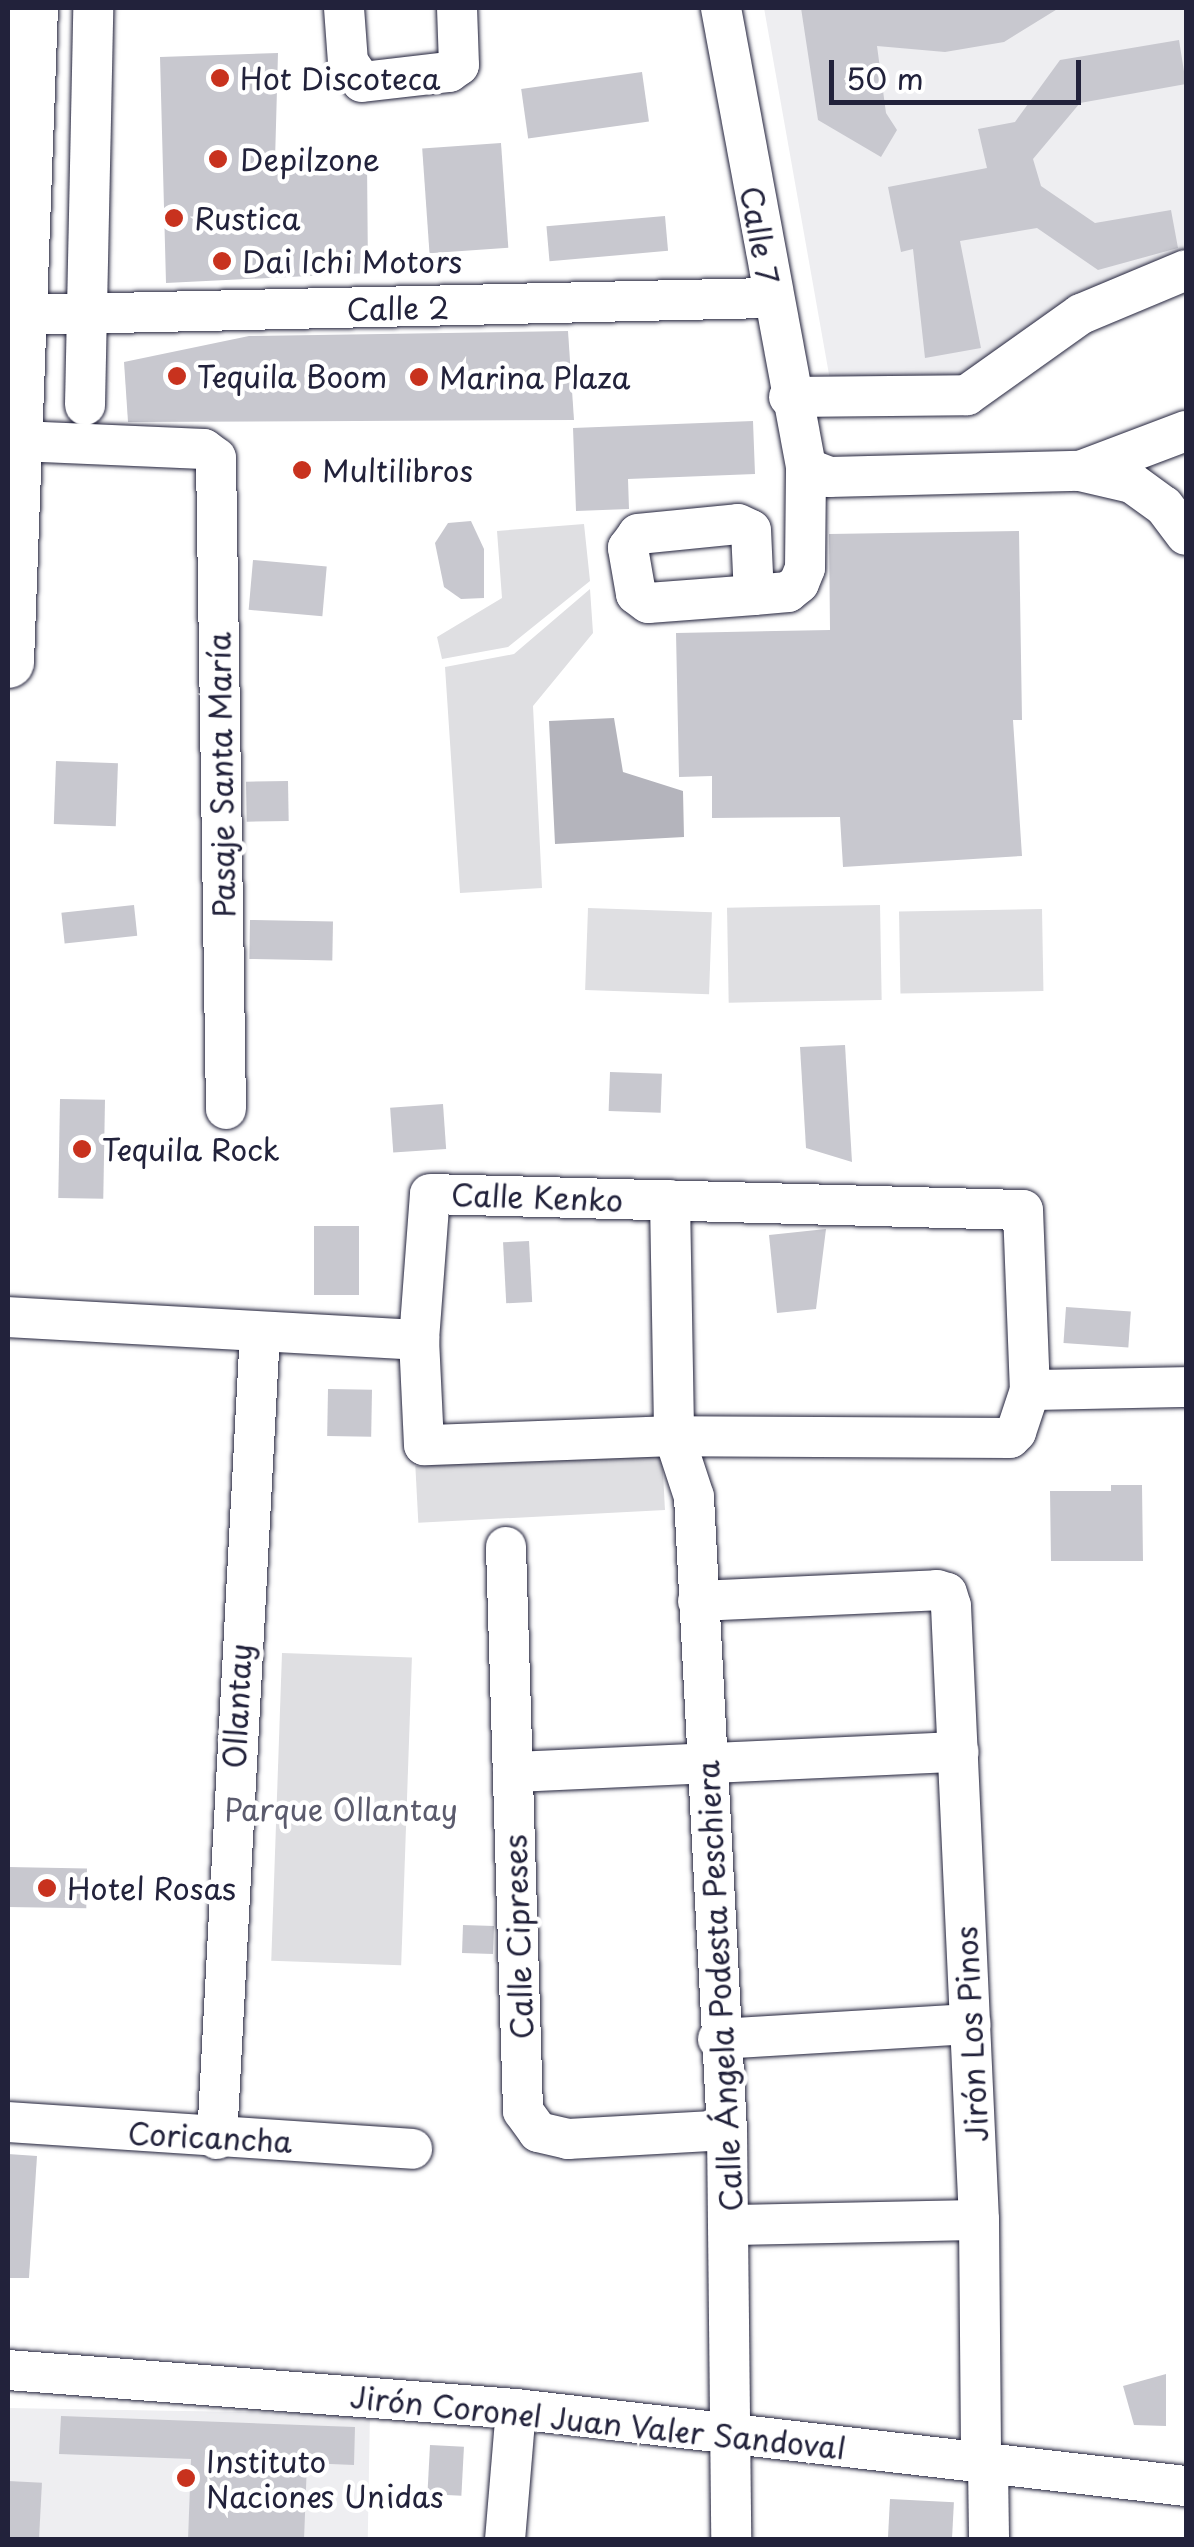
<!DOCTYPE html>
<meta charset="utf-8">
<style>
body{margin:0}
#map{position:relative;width:1194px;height:2547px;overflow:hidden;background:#fff;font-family:"Playpen Sans",sans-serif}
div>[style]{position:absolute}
.built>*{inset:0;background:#eeeef1;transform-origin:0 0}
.green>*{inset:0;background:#dfdfe2;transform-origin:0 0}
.water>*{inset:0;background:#b4b4bc}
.building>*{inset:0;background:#c8c8cf;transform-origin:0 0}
.roads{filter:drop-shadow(0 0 2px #22223b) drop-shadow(0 0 2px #22223b)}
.minor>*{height:40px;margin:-20px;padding:0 20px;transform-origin:20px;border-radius:20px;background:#fff}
.major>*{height:52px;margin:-26px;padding:0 26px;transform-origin:26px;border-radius:26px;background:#fff}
.dots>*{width:28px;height:28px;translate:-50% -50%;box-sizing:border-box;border:5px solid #fff;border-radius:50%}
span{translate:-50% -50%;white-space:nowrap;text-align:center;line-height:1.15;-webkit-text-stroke:9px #fff;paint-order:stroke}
.poi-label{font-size:30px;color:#22223b}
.left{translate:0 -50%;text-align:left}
.street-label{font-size:30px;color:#22223b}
.park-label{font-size:30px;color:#5b5b6d}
.frame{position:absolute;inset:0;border:10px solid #22223b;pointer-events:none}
.scale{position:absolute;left:829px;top:60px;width:252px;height:45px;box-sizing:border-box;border:5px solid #22223b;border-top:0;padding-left:12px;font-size:30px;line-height:35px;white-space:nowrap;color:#22223b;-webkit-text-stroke:8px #fff;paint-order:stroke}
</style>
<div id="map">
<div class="built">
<i style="clip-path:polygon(764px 8px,1186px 8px,1186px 279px,1098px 313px,980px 404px,833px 397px)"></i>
<i style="left:8px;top:2408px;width:362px;height:132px;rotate:1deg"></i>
</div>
<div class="green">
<i style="clip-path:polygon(584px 524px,590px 581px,508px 647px,442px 659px,437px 637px,502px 598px,497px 531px)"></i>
<i style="clip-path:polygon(590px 589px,593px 633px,533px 706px,542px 888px,460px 893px,445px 667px,514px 654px)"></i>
<i style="left:880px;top:905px;width:95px;height:153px;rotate:89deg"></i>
<i style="left:588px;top:908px;width:124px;height:82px;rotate:2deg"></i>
<i style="left:1042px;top:909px;width:82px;height:143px;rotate:89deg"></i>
<i style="left:662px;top:1453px;width:57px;height:247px;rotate:87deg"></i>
<i style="left:282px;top:1653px;width:130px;height:308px;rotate:2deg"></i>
</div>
<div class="water">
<i style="clip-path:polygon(614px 718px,623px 772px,683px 791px,684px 837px,555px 844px,549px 721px)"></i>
</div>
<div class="building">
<i style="clip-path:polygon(801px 8px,1059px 8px,1004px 42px,945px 52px,877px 46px,886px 113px,897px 130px,881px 157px,818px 120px)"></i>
<i style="clip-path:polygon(1179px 40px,1186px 84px,1080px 103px,1033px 159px,1041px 186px,1095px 223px,1171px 210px,1178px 248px,1098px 270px,1037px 228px,960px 241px,981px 348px,925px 358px,913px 249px,901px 252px,888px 187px,987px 168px,978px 129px,1015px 122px,1060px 60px)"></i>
<i style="clip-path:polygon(278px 53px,275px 161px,367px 161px,368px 273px,166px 283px,160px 57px)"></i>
<i style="left:642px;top:72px;width:50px;height:122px;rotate:82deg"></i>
<i style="left:501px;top:143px;width:105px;height:79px;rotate:86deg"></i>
<i style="left:665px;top:216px;width:35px;height:119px;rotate:85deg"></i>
<i style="clip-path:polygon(568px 331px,574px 420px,128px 422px,124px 362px,249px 336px)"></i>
<i style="clip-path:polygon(753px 421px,755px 474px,628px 479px,629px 509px,576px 511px,573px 428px)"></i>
<i style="clip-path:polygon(471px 521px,484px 549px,484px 598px,461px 599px,444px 587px,435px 543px,448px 523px)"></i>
<i style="clip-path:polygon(1019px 531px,1022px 720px,1013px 720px,1022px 856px,843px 867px,840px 817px,712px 818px,712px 776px,679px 777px,676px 633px,830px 630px,829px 534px)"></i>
<i style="left:253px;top:560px;width:74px;height:50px;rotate:5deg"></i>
<i style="left:56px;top:761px;width:62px;height:63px;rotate:2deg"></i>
<i style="left:288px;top:781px;width:40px;height:42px;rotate:89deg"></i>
<i style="left:134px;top:905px;width:31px;height:73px;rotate:84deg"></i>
<i style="left:250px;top:920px;width:83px;height:39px;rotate:1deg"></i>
<i style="clip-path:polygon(845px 1045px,852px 1162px,806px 1148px,800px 1047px)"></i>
<i style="left:610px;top:1072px;width:52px;height:39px;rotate:2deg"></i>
<i style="left:60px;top:1099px;width:45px;height:99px;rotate:1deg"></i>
<i style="left:443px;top:1104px;width:45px;height:53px;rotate:86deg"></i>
<i style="left:314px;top:1226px;width:45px;height:69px"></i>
<i style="clip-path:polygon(826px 1229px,816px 1309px,777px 1313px,769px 1235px)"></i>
<i style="left:529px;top:1241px;width:61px;height:26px;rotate:87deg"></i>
<i style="left:1066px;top:1307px;width:65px;height:36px;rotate:4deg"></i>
<i style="left:328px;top:1389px;width:44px;height:47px;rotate:1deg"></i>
<i style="clip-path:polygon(1111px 1485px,1142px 1485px,1143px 1561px,1051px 1561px,1050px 1491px,1111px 1491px)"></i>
<i style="left:8px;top:1867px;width:79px;height:40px;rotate:1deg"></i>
<i style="left:463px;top:1925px;width:31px;height:28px;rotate:2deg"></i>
<i style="clip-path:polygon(8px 2154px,37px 2156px,29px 2278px,8px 2278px)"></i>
<i style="clip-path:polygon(1166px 2374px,1166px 2426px,1134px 2425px,1123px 2386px)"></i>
<i style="clip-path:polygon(61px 2416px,355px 2427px,354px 2465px,307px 2463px,304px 2540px,188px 2540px,191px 2459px,59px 2454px)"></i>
<i style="left:430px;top:2445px;width:34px;height:49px;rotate:3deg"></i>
<i style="left:8px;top:2481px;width:34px;height:59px;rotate:3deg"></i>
<i style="left:890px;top:2499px;width:64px;height:41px;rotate:3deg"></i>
</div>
<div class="roads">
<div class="minor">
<i style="left:344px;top:8px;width:54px;rotate:85.8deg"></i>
<i style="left:348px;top:62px;width:24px;rotate:55deg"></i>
<i style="left:362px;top:82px;width:88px;rotate:-6.6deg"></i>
<i style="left:449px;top:72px;width:12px;rotate:-35deg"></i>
<i style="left:459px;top:65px;width:57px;rotate:-92deg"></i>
<i style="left:721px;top:8px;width:468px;rotate:79.5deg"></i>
<i style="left:806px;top:468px;width:25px;rotate:21deg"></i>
<i style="left:829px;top:477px;width:251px;rotate:-1.4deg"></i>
<i style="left:1080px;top:471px;width:113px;rotate:-20.7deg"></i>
<i style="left:25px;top:315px;width:746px;rotate:-1.31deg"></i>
<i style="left:789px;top:397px;width:178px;rotate:-0.6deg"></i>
<i style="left:967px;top:395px;width:140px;rotate:-35.4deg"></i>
<i style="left:1081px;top:314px;width:114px;rotate:-22.7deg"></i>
<i style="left:85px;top:405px;width:397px;rotate:-88.8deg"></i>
<i style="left:19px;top:441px;width:185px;rotate:2.5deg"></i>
<i style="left:204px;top:449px;width:15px;rotate:37deg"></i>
<i style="left:216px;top:458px;width:651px;rotate:89.12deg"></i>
<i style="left:1080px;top:471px;width:53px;rotate:13deg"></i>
<i style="left:1132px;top:483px;width:39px;rotate:36deg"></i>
<i style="left:1164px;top:506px;width:36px;rotate:53deg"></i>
<i style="left:738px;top:524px;width:14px;rotate:25deg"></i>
<i style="left:751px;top:530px;width:65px;rotate:87.4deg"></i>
<i style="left:754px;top:595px;width:106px;rotate:175.7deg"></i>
<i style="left:648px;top:603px;width:15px;rotate:-143deg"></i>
<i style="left:636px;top:594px;width:47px;rotate:-99.9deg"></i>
<i style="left:628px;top:548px;width:17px;rotate:-54deg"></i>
<i style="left:638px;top:534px;width:100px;rotate:-5.7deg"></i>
<i style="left:754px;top:595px;width:34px;rotate:-5deg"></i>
<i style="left:788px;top:592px;width:14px;rotate:-39deg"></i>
<i style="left:799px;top:583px;width:16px;rotate:-68deg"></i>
<i style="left:805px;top:568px;width:100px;rotate:-89.4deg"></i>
<i style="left:430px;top:1194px;width:593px;rotate:1.55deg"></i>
<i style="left:1023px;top:1210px;width:180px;rotate:87.8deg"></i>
<i style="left:1030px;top:1390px;width:44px;rotate:108.4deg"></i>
<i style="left:1016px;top:1432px;width:8px;rotate:135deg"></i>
<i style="left:1010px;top:1438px;width:336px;rotate:-179.7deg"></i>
<i style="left:674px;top:1436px;width:250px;rotate:177.9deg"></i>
<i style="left:424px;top:1445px;width:105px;rotate:-92.7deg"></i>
<i style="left:419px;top:1340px;width:146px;rotate:-85.7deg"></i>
<i style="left:670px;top:1200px;width:236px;rotate:89deg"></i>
<i style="left:674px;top:1436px;width:64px;rotate:71.8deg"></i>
<i style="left:694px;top:1497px;width:634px;rotate:87.02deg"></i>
<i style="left:727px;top:2130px;width:410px;rotate:89.4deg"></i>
<i style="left:8px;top:1317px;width:412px;rotate:3.2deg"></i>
<i style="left:1030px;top:1390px;width:156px;rotate:-1.1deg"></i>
<i style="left:506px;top:1547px;width:564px;rotate:88.27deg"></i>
<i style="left:523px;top:2111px;width:26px;rotate:54deg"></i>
<i style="left:538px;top:2132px;width:31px;rotate:13deg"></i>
<i style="left:568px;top:2139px;width:159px;rotate:-3.2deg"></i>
<i style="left:698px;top:1601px;width:239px;rotate:-2.6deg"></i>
<i style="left:937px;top:1590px;width:10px;rotate:17deg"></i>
<i style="left:947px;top:1593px;width:14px;rotate:73deg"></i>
<i style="left:951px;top:1606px;width:615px;rotate:87.39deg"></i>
<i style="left:979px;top:2220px;width:243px;rotate:89.5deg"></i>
<i style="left:513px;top:1772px;width:446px;rotate:-2.6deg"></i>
<i style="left:718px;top:2039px;width:253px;rotate:-3.4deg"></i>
<i style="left:8px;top:2122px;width:405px;rotate:3.8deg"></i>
<i style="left:217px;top:2139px;width:807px;rotate:-86.95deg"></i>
<i style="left:731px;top:2225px;width:248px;rotate:-1.2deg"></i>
<i style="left:8px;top:2370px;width:509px;rotate:4.39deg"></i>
<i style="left:516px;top:2409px;width:674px;rotate:6.56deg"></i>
<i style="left:988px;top:2465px;width:75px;rotate:89.2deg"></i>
<i style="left:505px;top:2540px;width:131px;rotate:-85.2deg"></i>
</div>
<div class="major">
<i style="left:8px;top:662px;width:654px;rotate:-87.9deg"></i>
</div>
</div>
<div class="dots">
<i style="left:220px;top:78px;background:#c8321e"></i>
<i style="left:218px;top:159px;background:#c8321e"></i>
<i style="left:174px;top:218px;background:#c8321e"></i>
<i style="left:222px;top:261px;background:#c8321e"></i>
<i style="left:177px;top:376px;background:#c8321e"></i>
<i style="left:419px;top:377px;background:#c8321e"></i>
<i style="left:302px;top:470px;background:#c8321e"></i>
<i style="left:82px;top:1149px;background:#c8321e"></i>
<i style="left:47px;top:1888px;background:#c8321e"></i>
<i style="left:186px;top:2478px;background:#c8321e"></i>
</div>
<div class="poi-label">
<span class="left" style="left:240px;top:78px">Hot Discoteca</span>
<span class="left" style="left:240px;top:159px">Depilzone</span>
<span class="left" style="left:194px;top:218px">Rustica</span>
<span class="left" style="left:242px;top:261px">Dai Ichi Motors</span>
<span class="left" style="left:197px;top:376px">Tequila Boom</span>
<span class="left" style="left:439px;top:377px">Marina Plaza</span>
<span class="left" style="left:322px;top:470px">Multilibros</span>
<span class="left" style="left:102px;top:1149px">Tequila Rock</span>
<span class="left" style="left:67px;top:1888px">Hotel Rosas</span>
<span class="left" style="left:206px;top:2478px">Instituto<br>Naciones Unidas</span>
</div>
<div class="street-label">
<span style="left:760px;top:235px;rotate:80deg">Calle 7</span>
<span style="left:398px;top:308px;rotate:-1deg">Calle 2</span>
<span style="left:221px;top:775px;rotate:-91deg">Pasaje Santa María</span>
<span style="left:537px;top:1197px;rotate:2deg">Calle Kenko</span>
<span style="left:237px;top:1706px;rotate:-87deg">Ollantay</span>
<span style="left:518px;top:1937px;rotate:-92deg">Calle Cipreses</span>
<span style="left:719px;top:1986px;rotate:-93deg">Calle Ángela Podesta Peschiera</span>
<span style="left:971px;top:2034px;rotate:-93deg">Jirón Los Pinos</span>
<span style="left:210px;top:2137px;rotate:3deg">Coricancha</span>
<span style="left:598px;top:2422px;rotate:6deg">Jirón Coronel Juan Valer Sandoval</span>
</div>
<div class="park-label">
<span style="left:341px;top:1809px">Parque Ollantay</span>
</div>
<div class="frame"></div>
<div class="scale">50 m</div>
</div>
